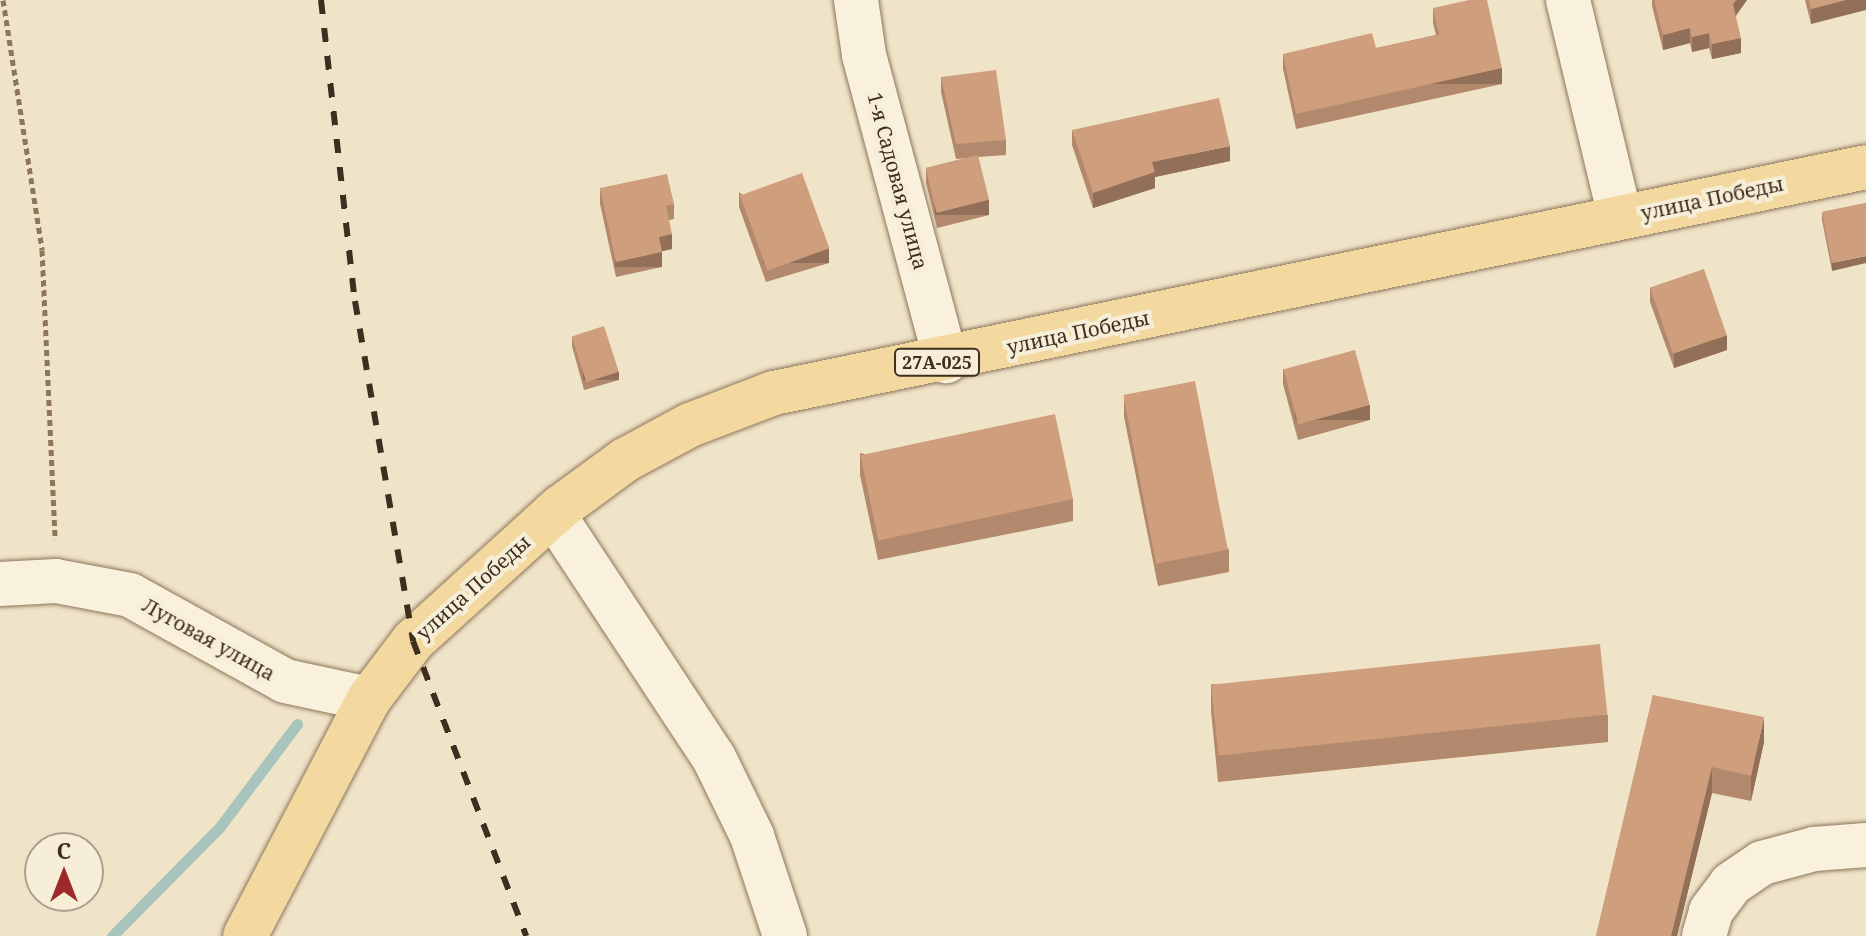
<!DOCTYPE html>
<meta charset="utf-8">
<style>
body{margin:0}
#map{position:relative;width:1866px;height:936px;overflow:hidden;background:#f0e4c8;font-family:"Noto Serif",serif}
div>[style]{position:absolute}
.stream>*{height:11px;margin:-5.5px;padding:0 5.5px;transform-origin:5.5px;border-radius:5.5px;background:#a9c4bc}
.path>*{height:5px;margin-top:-2.5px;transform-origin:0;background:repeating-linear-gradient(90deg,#8d765c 0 6px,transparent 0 10px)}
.roads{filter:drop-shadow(0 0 2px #8d765c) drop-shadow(0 0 2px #8d765c)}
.minor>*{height:44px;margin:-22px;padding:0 22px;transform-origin:22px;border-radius:22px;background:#faf1dc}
.major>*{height:44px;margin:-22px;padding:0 22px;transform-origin:22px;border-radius:22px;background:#f3d9a0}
.rail>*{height:6px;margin-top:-3px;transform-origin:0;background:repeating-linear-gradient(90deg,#3d2e20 0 14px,transparent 0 28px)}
.wall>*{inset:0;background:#b2896c}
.shaded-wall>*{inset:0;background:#916f58;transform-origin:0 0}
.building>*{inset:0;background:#cf9f7d;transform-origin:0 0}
span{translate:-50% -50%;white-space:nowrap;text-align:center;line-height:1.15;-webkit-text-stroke:8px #f7eed8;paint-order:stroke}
.shield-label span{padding:2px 6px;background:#f7eed8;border:2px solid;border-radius:6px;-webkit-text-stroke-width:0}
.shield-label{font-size:18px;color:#3d2e20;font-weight:700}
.street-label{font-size:20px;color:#3d2e20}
.north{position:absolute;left:24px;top:832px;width:80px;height:80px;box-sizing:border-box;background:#f7eed8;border:2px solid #ada18e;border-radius:50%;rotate:0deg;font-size:22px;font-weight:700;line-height:32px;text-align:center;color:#3d2e20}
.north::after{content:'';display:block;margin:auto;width:28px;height:36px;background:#9e2a2b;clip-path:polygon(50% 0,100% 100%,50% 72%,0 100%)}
</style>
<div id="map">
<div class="stream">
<i style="left:112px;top:936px;width:152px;rotate:-45.3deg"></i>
<i style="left:219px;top:828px;width:130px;rotate:-53.1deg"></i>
</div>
<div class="path">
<i style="left:3px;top:0;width:253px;rotate:81.1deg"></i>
<i style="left:42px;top:250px;width:290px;rotate:87.4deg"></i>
</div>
<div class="roads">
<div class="minor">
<i style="left:856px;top:0;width:56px;rotate:81.7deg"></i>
<i style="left:864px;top:55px;width:317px;rotate:75deg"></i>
<i style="left:1568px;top:0;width:223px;rotate:76.5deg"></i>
<i style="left:553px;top:514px;width:292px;rotate:56.6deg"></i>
<i style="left:714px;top:758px;width:87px;rotate:64deg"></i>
<i style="left:752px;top:836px;width:105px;rotate:71.7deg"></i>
<i style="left:0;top:584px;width:56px;rotate:-3.1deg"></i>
<i style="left:56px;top:581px;width:75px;rotate:10.7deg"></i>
<i style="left:130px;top:595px;width:177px;rotate:29deg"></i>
<i style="left:285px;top:681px;width:86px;rotate:12.1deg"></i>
<i style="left:1704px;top:936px;width:26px;rotate:-74deg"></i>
<i style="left:1711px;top:911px;width:34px;rotate:-53deg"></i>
<i style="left:1731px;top:884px;width:37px;rotate:-34deg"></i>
<i style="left:1762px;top:863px;width:54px;rotate:-15.1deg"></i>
<i style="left:1814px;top:849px;width:52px;rotate:-4.4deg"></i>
</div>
<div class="major">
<i style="left:245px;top:936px;width:267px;rotate:-62.4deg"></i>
<i style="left:369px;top:699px;width:73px;rotate:-52.8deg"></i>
<i style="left:413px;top:641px;width:200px;rotate:-42.2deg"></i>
<i style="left:561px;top:507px;width:79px;rotate:-36.3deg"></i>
<i style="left:625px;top:460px;width:74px;rotate:-28.3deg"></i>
<i style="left:690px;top:425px;width:90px;rotate:-20.9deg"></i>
<i style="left:774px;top:393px;width:1115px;rotate:-11.69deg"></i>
</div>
</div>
<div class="rail">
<i style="left:321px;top:0;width:303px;rotate:83.6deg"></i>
<i style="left:355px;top:301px;width:345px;rotate:80.3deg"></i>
<i style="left:413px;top:641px;width:316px;rotate:69deg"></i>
</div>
<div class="wall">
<i style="clip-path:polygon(1652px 0,1747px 0,1735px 16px,1741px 53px,1712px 59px,1709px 48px,1692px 52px,1690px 43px,1663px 50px,1652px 6px)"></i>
<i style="clip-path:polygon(1805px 0,1866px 0,1811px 24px)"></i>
<i style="clip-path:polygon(1433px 8px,1502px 84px,1296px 129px,1283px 69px,1283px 54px,1376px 48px,1436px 35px,1433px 23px)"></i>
<i style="clip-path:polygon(941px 77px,1006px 140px,1006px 155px,978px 157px,989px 215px,937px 228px,926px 183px,926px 168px,966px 158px,956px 159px,941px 92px)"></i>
<i style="clip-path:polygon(1072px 130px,1230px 161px,1155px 177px,1155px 188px,1093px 208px,1072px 145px)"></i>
<i style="clip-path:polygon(600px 188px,674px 204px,674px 219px,669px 220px,672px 249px,662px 251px,662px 267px,616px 277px,600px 204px)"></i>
<i style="clip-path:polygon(739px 192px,829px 263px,766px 282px,739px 207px)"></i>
<i style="clip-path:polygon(1866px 203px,1832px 271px,1822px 220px,1822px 212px)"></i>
<i style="clip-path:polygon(1650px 287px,1727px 350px,1674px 368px,1650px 302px)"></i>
<i style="clip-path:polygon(572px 338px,619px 380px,584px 390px,572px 346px)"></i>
<i style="clip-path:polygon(1283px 369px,1370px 420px,1298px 440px,1283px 384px)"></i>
<i style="clip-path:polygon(1124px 396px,1229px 550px,1229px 572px,1158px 586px,1124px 417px)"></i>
<i style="clip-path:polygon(860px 453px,1073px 499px,1073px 521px,878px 560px,860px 475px)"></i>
<i style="clip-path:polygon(1211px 684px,1608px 715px,1608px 742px,1218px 782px,1211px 711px)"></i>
<i style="clip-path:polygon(1653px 695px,1764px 742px,1751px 801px,1712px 793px,1677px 936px,1596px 936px)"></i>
</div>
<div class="shaded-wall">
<i style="clip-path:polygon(1736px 0,1747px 0,1733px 20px,1733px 4px)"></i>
<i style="clip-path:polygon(1846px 0,1866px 0,1866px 10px,1811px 24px,1811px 9px)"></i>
<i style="clip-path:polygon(1690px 28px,1690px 43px,1663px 50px,1663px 35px)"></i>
<i style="clip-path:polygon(1709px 33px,1709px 48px,1692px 52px,1692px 37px)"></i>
<i style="clip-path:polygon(1741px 38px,1741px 53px,1712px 59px,1712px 44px)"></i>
<i style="left:1502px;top:68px;width:16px;height:211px;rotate:90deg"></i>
<i style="clip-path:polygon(1230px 146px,1230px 161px,1155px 177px,1155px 188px,1093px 208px,1093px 193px,1152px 162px)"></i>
<i style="left:989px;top:200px;width:15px;height:54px;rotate:90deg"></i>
<i style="clip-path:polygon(672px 234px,672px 249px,659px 252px,659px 237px)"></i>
<i style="left:829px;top:248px;width:15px;height:66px;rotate:90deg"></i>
<i style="left:662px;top:252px;width:15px;height:47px;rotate:90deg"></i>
<i style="clip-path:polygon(1866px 256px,1866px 263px,1832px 271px,1832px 263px)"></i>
<i style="clip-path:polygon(1727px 335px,1727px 350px,1674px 368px,1674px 353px)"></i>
<i style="left:619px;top:372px;width:8px;height:36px;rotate:90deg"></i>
<i style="left:1370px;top:405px;width:15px;height:75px;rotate:90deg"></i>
<i style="clip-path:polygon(1764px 717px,1764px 742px,1751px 801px,1751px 776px)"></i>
<i style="clip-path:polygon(1712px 767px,1712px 793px,1677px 936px,1671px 936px)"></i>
</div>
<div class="building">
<i style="clip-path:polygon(1469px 0,1487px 0,1502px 68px,1296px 114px,1283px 54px,1372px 33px,1376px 48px,1439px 35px,1433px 8px)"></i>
<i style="clip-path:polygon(1654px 0,1736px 0,1733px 4px,1741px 38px,1712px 44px,1709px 33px,1692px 37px,1690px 28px,1663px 35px)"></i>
<i style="clip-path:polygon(1809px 0,1846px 0,1811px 9px)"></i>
<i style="clip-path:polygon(996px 70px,1006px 140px,956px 144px,941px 77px)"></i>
<i style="clip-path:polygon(1219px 98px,1230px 146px,1152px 162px,1155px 172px,1093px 193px,1072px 130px)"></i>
<i style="left:978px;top:155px;width:46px;height:54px;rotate:76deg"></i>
<i style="left:802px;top:173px;width:80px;height:66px;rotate:70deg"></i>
<i style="clip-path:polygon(667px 174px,674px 204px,666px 206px,672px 234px,659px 237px,662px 252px,616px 262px,600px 188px)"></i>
<i style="clip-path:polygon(1866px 203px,1866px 256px,1832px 263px,1822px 212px)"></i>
<i style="left:1704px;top:269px;width:70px;height:57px;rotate:71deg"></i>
<i style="left:604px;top:326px;width:48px;height:34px;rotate:72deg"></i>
<i style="left:1355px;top:350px;width:57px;height:74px;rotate:75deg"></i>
<i style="left:1195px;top:381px;width:172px;height:73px;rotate:79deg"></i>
<i style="left:1055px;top:414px;width:87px;height:199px;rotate:78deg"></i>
<i style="left:1600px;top:644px;width:71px;height:391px;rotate:84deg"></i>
<i style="clip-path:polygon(1653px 695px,1764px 717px,1751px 776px,1712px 767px,1671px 936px,1596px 936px)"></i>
</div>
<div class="shield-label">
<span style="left:937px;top:362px">27А-025</span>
</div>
<div class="street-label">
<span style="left:898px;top:181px;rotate:75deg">1-я Садовая улица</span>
<span style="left:1712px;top:198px;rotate:-12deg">улица Победы</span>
<span style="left:1078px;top:332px;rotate:-12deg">улица Победы</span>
<span style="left:473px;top:587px;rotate:-42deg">улица Победы</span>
<span style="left:209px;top:639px;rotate:29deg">Луговая улица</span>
</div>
<div class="north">С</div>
</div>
